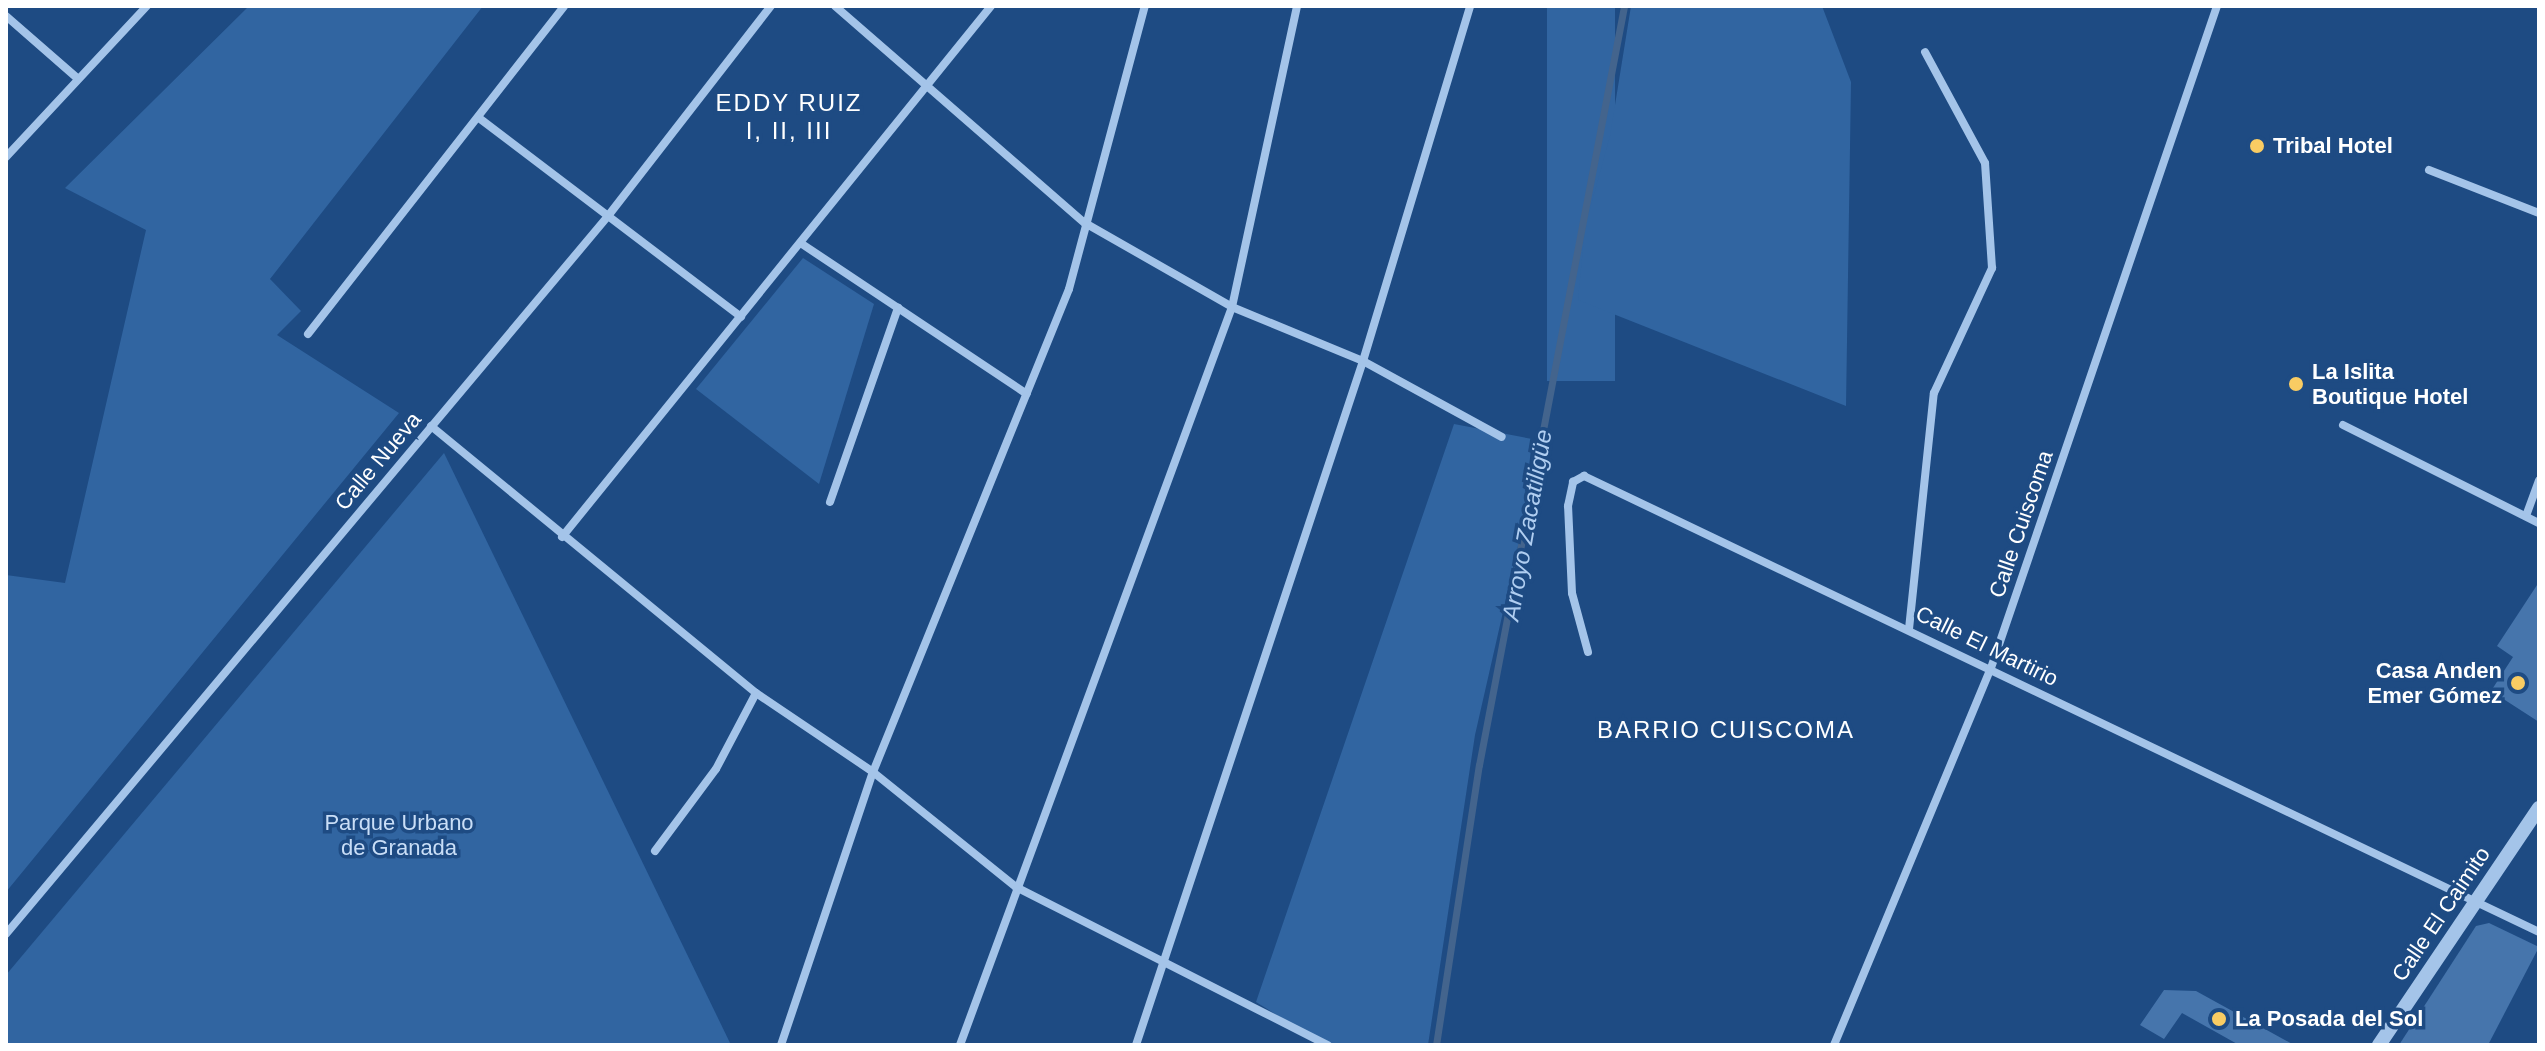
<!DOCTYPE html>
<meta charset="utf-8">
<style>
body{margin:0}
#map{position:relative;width:2545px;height:1051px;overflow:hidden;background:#1e4b83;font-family:Arial,sans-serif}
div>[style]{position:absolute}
.green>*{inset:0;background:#3165a1;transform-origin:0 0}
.stream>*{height:7px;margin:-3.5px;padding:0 3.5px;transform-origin:3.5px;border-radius:3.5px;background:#43648d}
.building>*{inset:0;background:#4675ac}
.minor>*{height:8px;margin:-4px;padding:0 4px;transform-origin:4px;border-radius:4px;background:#a4c4e9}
.tertiary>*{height:14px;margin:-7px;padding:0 7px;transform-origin:7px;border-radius:7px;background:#a4c4e9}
.dots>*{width:22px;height:22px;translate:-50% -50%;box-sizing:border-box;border:4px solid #1e4b83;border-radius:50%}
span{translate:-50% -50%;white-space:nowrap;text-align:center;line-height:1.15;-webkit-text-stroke:7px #1e4b83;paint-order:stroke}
.poi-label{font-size:22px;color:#fff;font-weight:700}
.left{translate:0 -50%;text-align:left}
.right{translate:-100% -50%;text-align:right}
.street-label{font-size:22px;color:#fff}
.park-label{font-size:22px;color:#c9def7}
.neighbourhood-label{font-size:24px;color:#fff;letter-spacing:2px}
.water-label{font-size:24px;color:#b0cef1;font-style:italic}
.frame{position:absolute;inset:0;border:8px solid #fff;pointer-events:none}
</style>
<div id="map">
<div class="green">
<i style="clip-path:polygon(249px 6px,483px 6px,270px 279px,301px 311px,277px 335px,399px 413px,6px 892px,6px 575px,65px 583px,146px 230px,65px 188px)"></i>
<i style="left:1547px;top:6px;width:68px;height:375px"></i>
<i style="clip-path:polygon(1631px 6px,1822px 6px,1851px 82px,1846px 406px,1578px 300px,1585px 227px,1610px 136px)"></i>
<i style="clip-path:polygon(803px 258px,874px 304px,819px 484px,696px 389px)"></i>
<i style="clip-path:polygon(1454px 424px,1532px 439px,1523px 524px,1475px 735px,1428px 1045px,1324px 1045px,1256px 1002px)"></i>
<i style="clip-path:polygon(444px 453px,731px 1045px,6px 1045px,6px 975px)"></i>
</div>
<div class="stream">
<i style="left:1436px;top:1045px;width:283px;rotate:-81.3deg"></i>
<i style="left:1479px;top:765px;width:773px;rotate:-79.18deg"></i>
</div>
<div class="building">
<i style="clip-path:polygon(2539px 582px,2539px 722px,2491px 691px,2513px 657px,2497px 646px)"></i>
<i style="clip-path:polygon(2489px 923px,2539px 947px,2488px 1045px,2399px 1045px,2476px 926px)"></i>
<i style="clip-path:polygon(2164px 990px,2196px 991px,2294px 1045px,2239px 1045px,2182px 1013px,2164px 1039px,2140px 1025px)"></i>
</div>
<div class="minor">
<i style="left:835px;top:6px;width:331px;rotate:41deg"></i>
<i style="left:1085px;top:223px;width:169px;rotate:29.7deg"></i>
<i style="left:1232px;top:307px;width:142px;rotate:22.4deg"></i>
<i style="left:1363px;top:361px;width:158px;rotate:28.7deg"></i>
<i style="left:6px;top:16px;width:93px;rotate:41.1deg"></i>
<i style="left:479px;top:118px;width:329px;rotate:37.2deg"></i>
<i style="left:6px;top:157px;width:207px;rotate:-47deg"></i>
<i style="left:2429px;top:170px;width:118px;rotate:21.4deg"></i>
<i style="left:802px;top:244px;width:270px;rotate:33.7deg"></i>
<i style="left:308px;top:334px;width:416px;rotate:-52deg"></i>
<i style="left:2343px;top:425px;width:219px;rotate:26.6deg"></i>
<i style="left:431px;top:426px;width:421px;rotate:39.4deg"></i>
<i style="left:756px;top:693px;width:141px;rotate:34deg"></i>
<i style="left:873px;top:772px;width:184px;rotate:38.8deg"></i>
<i style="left:1016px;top:887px;width:350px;rotate:26.9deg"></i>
<i style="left:830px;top:502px;width:206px;rotate:-70.7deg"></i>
<i style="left:2526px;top:516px;width:38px;rotate:-70deg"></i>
<i style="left:562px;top:537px;width:683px;rotate:-51.06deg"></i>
<i style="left:1909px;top:629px;width:237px;rotate:-84deg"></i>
<i style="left:1934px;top:393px;width:138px;rotate:-65.1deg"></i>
<i style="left:1992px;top:268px;width:105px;rotate:-93.8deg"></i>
<i style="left:1985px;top:163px;width:126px;rotate:-118.4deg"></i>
<i style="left:1588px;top:652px;width:61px;rotate:-105.2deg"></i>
<i style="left:1572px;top:593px;width:87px;rotate:-92.6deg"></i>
<i style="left:1568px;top:506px;width:25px;rotate:-78deg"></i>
<i style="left:1573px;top:482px;width:13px;rotate:-29deg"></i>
<i style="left:1584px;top:476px;width:1058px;rotate:25.52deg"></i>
<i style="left:655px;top:851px;width:102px;rotate:-53.4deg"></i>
<i style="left:716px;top:769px;width:86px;rotate:-62.2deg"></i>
<i style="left:6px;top:934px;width:937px;rotate:-50.02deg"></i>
<i style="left:608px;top:216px;width:266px;rotate:-52.2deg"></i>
<i style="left:781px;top:1045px;width:288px;rotate:-71.4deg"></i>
<i style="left:873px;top:772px;width:521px;rotate:-67.91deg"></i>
<i style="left:1069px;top:289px;width:293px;rotate:-75deg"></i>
<i style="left:960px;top:1045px;width:787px;rotate:-69.77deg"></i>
<i style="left:1232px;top:307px;width:308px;rotate:-77.8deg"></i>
<i style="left:1136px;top:1045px;width:721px;rotate:-71.64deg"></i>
<i style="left:1363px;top:361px;width:371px;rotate:-73.2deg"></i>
<i style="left:1834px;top:1045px;width:408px;rotate:-67.4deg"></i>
<i style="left:1991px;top:668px;width:700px;rotate:-71.15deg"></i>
</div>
<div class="tertiary">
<i style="left:2379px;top:1045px;width:286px;rotate:-56deg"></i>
</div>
<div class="dots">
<i style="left:2257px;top:146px;background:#f9cc63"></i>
<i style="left:2296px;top:384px;background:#f9cc63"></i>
<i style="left:2518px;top:683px;background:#f9cc63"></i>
<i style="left:2219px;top:1019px;background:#f9cc63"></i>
</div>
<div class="poi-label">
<span class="left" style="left:2273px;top:146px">Tribal Hotel</span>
<span class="left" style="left:2312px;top:384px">La Islita<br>Boutique Hotel</span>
<span class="right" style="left:2502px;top:683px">Casa Anden<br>Emer Gómez</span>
<span class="left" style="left:2235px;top:1019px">La Posada del Sol</span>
</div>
<div class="street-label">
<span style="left:378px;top:461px;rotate:-50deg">Calle Nueva</span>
<span style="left:2021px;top:524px;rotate:-71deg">Calle Cuiscoma</span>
<span style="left:1987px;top:646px;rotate:26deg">Calle El Martirio</span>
<span style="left:2441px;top:914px;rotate:-56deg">Calle El Caimito</span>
</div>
<div class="park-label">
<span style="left:399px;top:835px">Parque Urbano<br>de Granada</span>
</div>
<div class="neighbourhood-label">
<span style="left:789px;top:117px">EDDY RUIZ<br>I, II, III</span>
<span style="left:1726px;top:730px">BARRIO CUISCOMA</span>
</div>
<div class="water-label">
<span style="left:1527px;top:525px;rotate:-80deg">Arroyo Zacatiligüe</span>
</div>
<div class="frame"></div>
</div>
